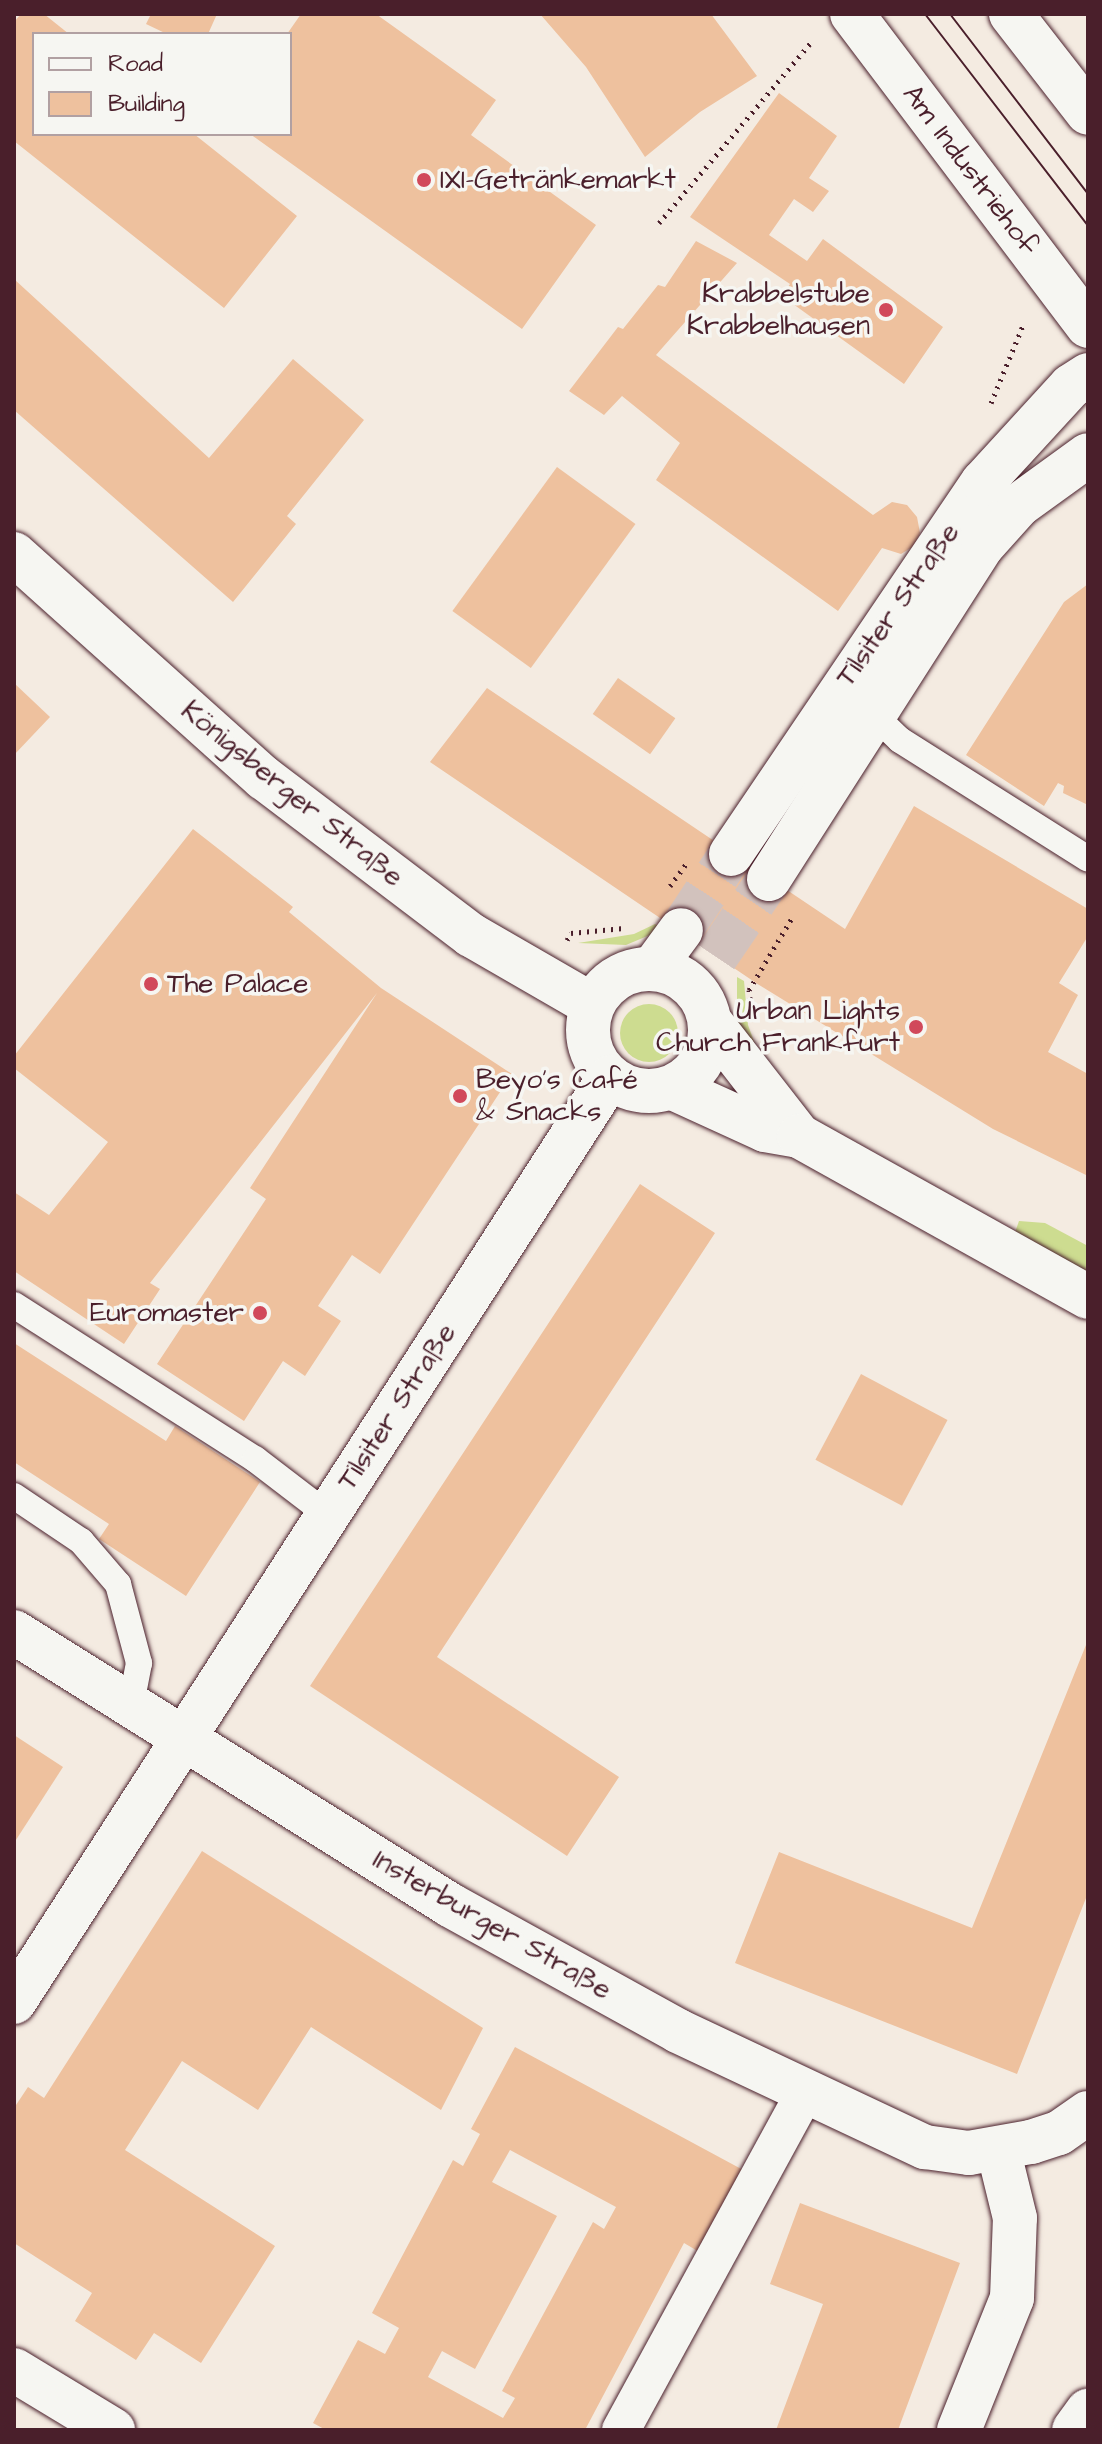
<!DOCTYPE html>
<meta charset="utf-8">
<style>
body{margin:0}
#map{position:relative;width:1102px;height:2444px;overflow:hidden;background:#f4ebe1;font-family:"Architects Daughter",sans-serif}
div>[style]{position:absolute}
.green>*{inset:0;background:#cddc90}
.round{border-radius:50%}
.building>*{inset:0;background:#eec19e;transform-origin:0 0}
.minor-tunnel>*{height:44px;margin-top:-22px;transform-origin:0;background:repeating-linear-gradient(90deg,#d2c2bd 0 44px,transparent 0 66px)}
.path>*{height:5px;margin-top:-2.5px;transform-origin:0;background:repeating-linear-gradient(90deg,#4a1f2b 0 2px,transparent 0 8px)}
.roads{filter:drop-shadow(0 0 2px #4a1f2b) drop-shadow(0 0 2px #4a1f2b)}
.service>*{height:26px;margin:-13px;padding:0 13px;transform-origin:13px;border-radius:13px;background:#f6f6f2}
.pedestrian>*{height:38px;margin:-19px;padding:0 19px;transform-origin:19px;border-radius:19px;background:#f6f6f2}
.minor>*{height:44px;margin:-22px;padding:0 22px;transform-origin:22px;border-radius:22px;background:#f6f6f2}
.minor>.ring{margin:-22px;padding:0;box-sizing:content-box;background:none;border:44px solid #f6f6f2;border-radius:50%}
.secondary>*{height:44px;margin:-22px;padding:0 22px;transform-origin:22px;border-radius:22px;background:#f6f6f2}
.tram>*{height:2px;margin:-1px;padding:0 1px;transform-origin:1px;border-radius:1px;background:#4a1f2b}
.dots>*{width:22px;height:22px;translate:-50% -50%;box-sizing:border-box;border:4px solid #f6f6f2;border-radius:50%}
span{translate:-50% -50%;white-space:nowrap;text-align:center;line-height:1.15;-webkit-text-stroke:7px #f6f6f2;paint-order:stroke}
.street-label{font-size:28px;color:#4a1f2b}
.poi-label{font-size:28px;color:#4a1f2b}
.left{translate:0 -50%;text-align:left}
.right{translate:-100% -50%;text-align:right}
.frame{position:absolute;inset:0;border:16px solid #4a1f2b;pointer-events:none}
.legend{position:absolute;left:32px;top:32px;width:260px;height:104px;box-sizing:border-box;background:#f6f6f2;border:2px solid #b1a0a2;margin:0;padding:10px 14px;list-style:none;font-size:24px;color:#4a1f2b}
.legend li{display:flex;align-items:center;gap:16px;height:40px}
.legend b{width:40px;border:2px solid #b1a0a2}
</style>
<div id="map">
<div class="green">
<i style="clip-path:polygon(655px 924px,664px 929px,626px 945px,578px 943px,634px 934px)"></i>
<i style="clip-path:polygon(737px 977px,744px 981px,748px 1025px,759px 1055px,737px 1031px)"></i>
<i class="round" style="left:620px;top:1004px;width:58px;height:58px"></i>
<i style="clip-path:polygon(1019px 1221px,1045px 1223px,1088px 1246px,1088px 1272px,1014px 1235px)"></i>
</div>
<div class="building">
<i style="clip-path:polygon(21px 14px,44px 14px,69px 34px,34px 34px,34px 134px,194px 134px,297px 216px,224px 308px,14px 141px,14px 22px)"></i>
<i style="clip-path:polygon(151px 14px,217px 14px,208px 34px,167px 34px,146px 24px)"></i>
<i style="clip-path:polygon(301px 14px,376px 14px,496px 100px,471px 135px,596px 225px,522px 329px,250px 134px,290px 134px,287px 34px)"></i>
<i style="clip-path:polygon(540px 14px,711px 14px,757px 76px,700px 112px,645px 157px,586px 67px)"></i>
<i style="clip-path:polygon(779px 93px,837px 136px,809px 178px,829px 191px,813px 212px,794px 199px,769px 235px,807px 261px,823px 239px,943px 327px,904px 384px,782px 296px,790px 284px,690px 217px)"></i>
<i style="clip-path:polygon(696px 241px,737px 263px,656px 355px,873px 515px,892px 502px,907px 505px,917px 517px,920px 533px,914px 546px,901px 554px,882px 548px,838px 611px,656px 480px,680px 443px,622px 396px,604px 415px,569px 391px,618px 327px,623px 329px,658px 285px,665px 287px)"></i>
<i style="clip-path:polygon(14px 279px,209px 458px,293px 359px,364px 420px,287px 516px,296px 524px,233px 602px,14px 410px)"></i>
<i style="left:557px;top:467px;width:97px;height:178px;rotate:36deg"></i>
<i style="clip-path:polygon(1088px 584px,1088px 805px,1063px 793px,1064px 786px,1058px 783px,1044px 806px,966px 755px,1064px 602px)"></i>
<i style="left:618px;top:678px;width:70px;height:44px;rotate:35deg"></i>
<i style="clip-path:polygon(14px 683px,50px 717px,14px 755px)"></i>
<i style="clip-path:polygon(487px 688px,845px 929px,914px 806px,1088px 909px,1088px 936px,1059px 983px,1078px 995px,1048px 1052px,1088px 1074px,1088px 1176px,993px 1129px,756px 983px,430px 762px)"></i>
<i style="clip-path:polygon(193px 829px,293px 907px,289px 912px,381px 988px,512px 1074px,380px 1274px,352px 1255px,318px 1306px,341px 1321px,305px 1376px,283px 1361px,244px 1421px,157px 1364px,266px 1199px,250px 1188px,377px 993px,150px 1283px,160px 1289px,124px 1344px,14px 1271px,14px 1192px,49px 1215px,108px 1142px,14px 1068px,14px 1056px)"></i>
<i style="clip-path:polygon(640px 1184px,715px 1233px,437px 1657px,619px 1777px,567px 1856px,310px 1686px)"></i>
<i style="clip-path:polygon(14px 1343px,166px 1441px,175px 1426px,260px 1482px,186px 1596px,99px 1539px,109px 1524px,14px 1462px)"></i>
<i style="left:861px;top:1374px;width:98px;height:97px;rotate:28deg"></i>
<i style="clip-path:polygon(1088px 1640px,1088px 1893px,1017px 2074px,735px 1963px,779px 1852px,972px 1928px)"></i>
<i style="clip-path:polygon(14px 1735px,63px 1767px,14px 1843px)"></i>
<i style="clip-path:polygon(202px 1851px,483px 2028px,441px 2110px,311px 2027px,258px 2110px,182px 2061px,125px 2150px,275px 2246px,201px 2363px,154px 2333px,136px 2360px,75px 2321px,92px 2293px,14px 2243px,14px 2108px,28px 2087px,44px 2098px)"></i>
<i style="clip-path:polygon(evenodd,515px 2047px,745px 2171px,701px 2253px,684px 2243px,585px 2430px,326px 2430px,313px 2423px,358px 2340px,385px 2354px,399px 2328px,372px 2313px,453px 2160px,463px 2166px,480px 2134px,471px 2129px,515px 2047px,510px 2150px,616px 2207px,604px 2229px,593px 2222px,502px 2391px,515px 2398px,503px 2418px,428px 2377px,442px 2351px,475px 2369px,557px 2216px,492px 2182px,510px 2150px)"></i>
<i style="clip-path:polygon(800px 2203px,960px 2263px,898px 2430px,776px 2430px,823px 2304px,770px 2284px)"></i>
</div>
<div class="minor-tunnel">
<i style="left:681px;top:930px;width:91px;rotate:-56.7deg"></i>
<i style="left:716px;top:957px;width:94px;rotate:-55.8deg"></i>
</div>
<div class="path">
<i style="left:659px;top:223px;width:238px;rotate:-49.9deg"></i>
<i style="left:991px;top:403px;width:87px;rotate:-67.6deg"></i>
<i style="left:670px;top:886px;width:31px;rotate:-54deg"></i>
<i style="left:567px;top:940px;width:8px;rotate:-60deg"></i>
<i style="left:571px;top:933px;width:53px;rotate:-5.4deg"></i>
<i style="left:750px;top:999px;width:9px;rotate:-96deg"></i>
<i style="left:749px;top:990px;width:84px;rotate:-59.2deg"></i>
</div>
<div class="roads">
<div class="service">
<i style="left:874px;top:715px;width:36px;rotate:44deg"></i>
<i style="left:900px;top:740px;width:222px;rotate:32.3deg"></i>
<i style="left:14px;top:1305px;width:286px;rotate:32.6deg"></i>
<i style="left:255px;top:1459px;width:92px;rotate:37.5deg"></i>
<i style="left:14px;top:1496px;width:81px;rotate:33.9deg"></i>
<i style="left:81px;top:1541px;width:57px;rotate:49.3deg"></i>
<i style="left:118px;top:1584px;width:82px;rotate:75.1deg"></i>
<i style="left:139px;top:1663px;width:42px;rotate:101deg"></i>
</div>
<div class="pedestrian">
<i style="left:621px;top:2430px;width:385px;rotate:-61.4deg"></i>
</div>
<div class="minor">
<i style="left:14px;top:554px;width:336px;rotate:41.9deg"></i>
<i style="left:264px;top:778px;width:260px;rotate:37.2deg"></i>
<i style="left:471px;top:935px;width:140px;rotate:30deg"></i>
<i style="left:731px;top:854px;width:449px;rotate:-55.9deg"></i>
<i style="left:983px;top:482px;width:130px;rotate:-47.5deg"></i>
<i style="left:1071px;top:386px;width:20px;rotate:-33deg"></i>
<i style="left:769px;top:879px;width:397px;rotate:-57.4deg"></i>
<i style="left:983px;top:545px;width:54px;rotate:-48deg"></i>
<i style="left:1019px;top:505px;width:85px;rotate:-35.9deg"></i>
<i style="left:653px;top:968px;width:47px;rotate:-53.6deg"></i>
<i class="ring" style="left:588px;top:969px;width:78px;height:78px"></i>
<i style="left:673px;top:1088px;width:101px;rotate:24.5deg"></i>
<i style="left:765px;top:1130px;width:35px;rotate:10deg"></i>
<i style="left:799px;top:1136px;width:143px;rotate:-127.9deg"></i>
<i style="left:799px;top:1136px;width:331px;rotate:29.1deg"></i>
<i style="left:14px;top:1632px;width:514px;rotate:32.05deg"></i>
<i style="left:450px;top:1905px;width:260px;rotate:28.9deg"></i>
<i style="left:678px;top:2031px;width:273px;rotate:25.2deg"></i>
<i style="left:925px;top:2147px;width:44px;rotate:7.8deg"></i>
<i style="left:969px;top:2153px;width:63px;rotate:-10.1deg"></i>
<i style="left:1031px;top:2142px;width:29px;rotate:-18deg"></i>
<i style="left:1059px;top:2133px;width:35px;rotate:-35deg"></i>
<i style="left:14px;top:2002px;width:1100px;rotate:-57.21deg"></i>
<i style="left:14px;top:2370px;width:116px;rotate:31.2deg"></i>
<i style="left:959px;top:2430px;width:142px;rotate:-68.1deg"></i>
<i style="left:1012px;top:2298px;width:80px;rotate:-87.9deg"></i>
<i style="left:1015px;top:2218px;width:71px;rotate:-103.8deg"></i>
<i style="left:1074px;top:2430px;width:24px;rotate:-54deg"></i>
</div>
<div class="secondary">
<i style="left:852px;top:14px;width:391px;rotate:52.9deg"></i>
<i style="left:1011px;top:14px;width:125px;rotate:52.1deg"></i>
</div>
</div>
<div class="tram">
<i style="left:925px;top:14px;width:267px;rotate:52.4deg"></i>
<i style="left:950px;top:14px;width:227px;rotate:52.5deg"></i>
</div>
<div class="dots">
<i style="left:424px;top:180px;background:#d1495b"></i>
<i style="left:886px;top:310px;background:#d1495b"></i>
<i style="left:151px;top:984px;background:#d1495b"></i>
<i style="left:916px;top:1027px;background:#d1495b"></i>
<i style="left:460px;top:1096px;background:#d1495b"></i>
<i style="left:260px;top:1313px;background:#d1495b"></i>
</div>
<div class="street-label">
<span style="left:970px;top:170px;rotate:53deg">Am Industriehof</span>
<span style="left:898px;top:605px;rotate:-55deg">Tilsiter Straße</span>
<span style="left:292px;top:794px;rotate:39deg">Königsberger Straße</span>
<span style="left:397px;top:1407px;rotate:-57deg">Tilsiter Straße</span>
<span style="left:492px;top:1925px;rotate:30deg">Insterburger Straße</span>
</div>
<div class="poi-label">
<span class="left" style="left:440px;top:180px">IXI-Getränkemarkt</span>
<span class="right" style="left:870px;top:310px">Krabbelstube<br>Krabbelhausen</span>
<span class="left" style="left:167px;top:984px">The Palace</span>
<span class="right" style="left:900px;top:1027px">Urban Lights<br>Church Frankfurt</span>
<span class="left" style="left:476px;top:1096px">Beyo's Café<br>&amp; Snacks</span>
<span class="right" style="left:244px;top:1313px">Euromaster</span>
</div>
<div class="frame"></div>
<ul class="legend">
<li><b style="height:10px;background:#f6f6f2"></b>Road</li>
<li><b style="height:22px;background:#eec19e"></b>Building</li>
</ul>
</div>
